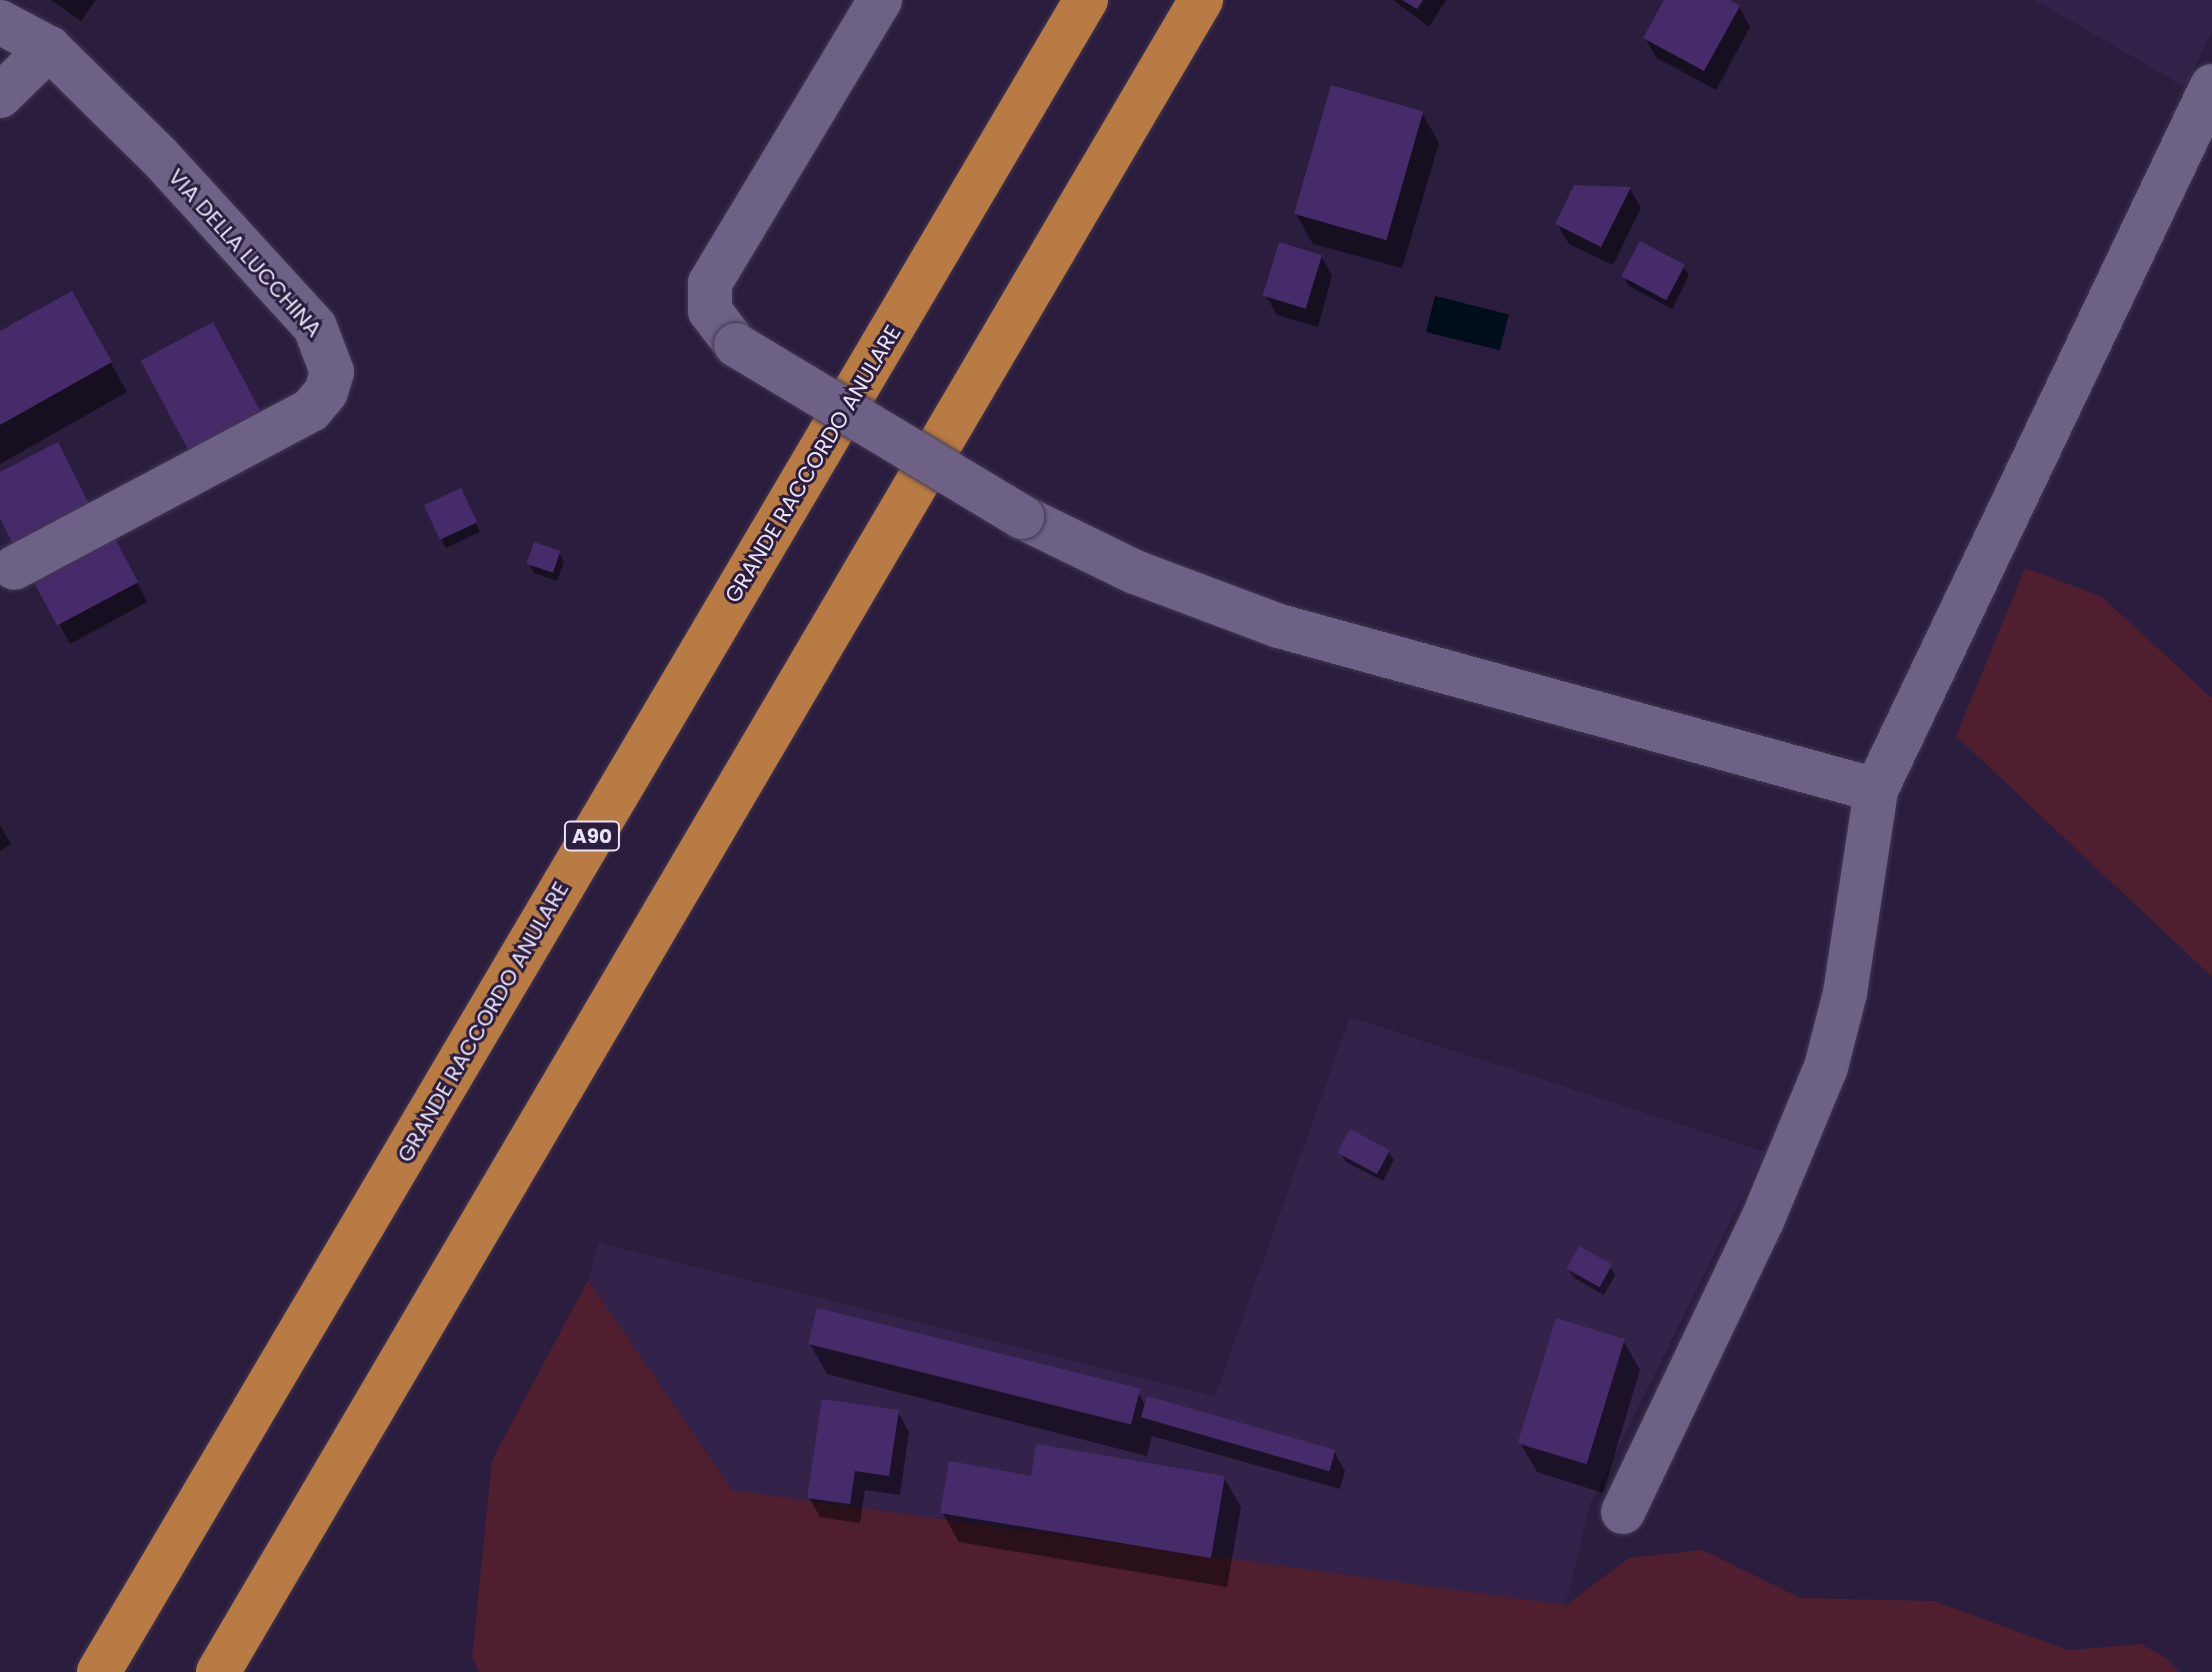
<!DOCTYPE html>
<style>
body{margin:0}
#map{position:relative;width:2212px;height:1672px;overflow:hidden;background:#2a1d3d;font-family:Poppins,sans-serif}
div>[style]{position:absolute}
.built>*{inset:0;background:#33234a}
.green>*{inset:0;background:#4f1e2f}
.water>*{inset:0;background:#000d1b;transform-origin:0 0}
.shadow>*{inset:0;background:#0007}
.building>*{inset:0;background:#462b6a;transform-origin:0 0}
.roads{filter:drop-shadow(0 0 2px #423752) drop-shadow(0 0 2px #423752)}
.street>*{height:44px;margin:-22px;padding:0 22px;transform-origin:22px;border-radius:22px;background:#6e6186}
.highway>*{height:44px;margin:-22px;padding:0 22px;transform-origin:22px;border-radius:22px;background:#b87b43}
.bridges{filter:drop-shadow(0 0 2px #423752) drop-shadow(0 0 2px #423752)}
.street-bridge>*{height:44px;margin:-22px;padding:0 22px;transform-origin:22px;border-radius:22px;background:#6e6186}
span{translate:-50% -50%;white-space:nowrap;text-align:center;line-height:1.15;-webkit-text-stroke:6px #2a1d3d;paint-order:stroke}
.shield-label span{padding:2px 6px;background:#2a1d3d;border:2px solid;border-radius:6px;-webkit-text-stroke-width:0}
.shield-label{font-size:20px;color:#eae3f8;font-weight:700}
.street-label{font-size:22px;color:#eae3f8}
</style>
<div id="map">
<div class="built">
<i style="clip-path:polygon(2035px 0,2212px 0,2212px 31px,2185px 87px)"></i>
<i style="clip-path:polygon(1350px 1017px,1765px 1152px,1590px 1504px,1566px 1605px,732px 1490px,588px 1280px,599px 1243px,1215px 1396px)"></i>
</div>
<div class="green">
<i style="clip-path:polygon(2025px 568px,2101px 596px,2212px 698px,2212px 977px,1956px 736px)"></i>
<i style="clip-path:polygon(588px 1280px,732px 1490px,1566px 1605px,1629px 1558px,1703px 1550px,1800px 1598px,1934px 1601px,2068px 1650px,2141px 1644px,2166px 1658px,2179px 1672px,479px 1672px,472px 1657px,492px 1460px)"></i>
</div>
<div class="water">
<i style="left:1435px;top:296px;width:76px;height:37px;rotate:14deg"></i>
</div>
<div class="shadow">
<i style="clip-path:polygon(51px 0,96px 0,81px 21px)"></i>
<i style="clip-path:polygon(1393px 0,1446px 0,1429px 27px)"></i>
<i style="clip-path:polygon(1666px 0,1725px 0,1739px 7px,1750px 27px,1716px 90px,1657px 58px,1645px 38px)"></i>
<i style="clip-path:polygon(1422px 113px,1439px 143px,1402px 268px,1313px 244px,1296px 214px)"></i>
<i style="clip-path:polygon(1575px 187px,1630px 189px,1641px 208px,1613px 265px,1569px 244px,1557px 224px)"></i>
<i style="clip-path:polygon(1321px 256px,1332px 276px,1318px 327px,1277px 315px,1266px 296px)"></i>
<i style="clip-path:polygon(1683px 266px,1689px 275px,1672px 309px,1629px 286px,1624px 277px)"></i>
<i style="clip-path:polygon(71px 293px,127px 392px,0 464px,0 334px)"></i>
<i style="clip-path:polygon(0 474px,105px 536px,121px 553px,147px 602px,70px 644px,0 514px)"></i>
<i style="clip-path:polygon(465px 499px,480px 532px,446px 548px,425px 505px)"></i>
<i style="clip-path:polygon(559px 552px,564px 562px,557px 581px,534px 573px,529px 563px)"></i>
<i style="clip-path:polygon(0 825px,11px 844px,0 851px)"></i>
<i style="clip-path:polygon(1388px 1151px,1394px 1160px,1383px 1181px,1346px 1162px,1340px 1153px)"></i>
<i style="clip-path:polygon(1610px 1266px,1615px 1275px,1604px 1295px,1574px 1278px,1568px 1269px)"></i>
<i style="clip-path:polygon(1623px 1340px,1640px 1370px,1603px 1493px,1537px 1472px,1520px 1443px)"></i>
<i style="clip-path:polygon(810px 1344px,1138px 1393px,1146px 1406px,1334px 1451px,1345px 1471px,1340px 1489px,1152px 1436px,1147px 1456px,827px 1374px)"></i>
<i style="clip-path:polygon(898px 1412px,909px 1432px,900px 1495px,865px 1490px,860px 1523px,820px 1517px,809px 1497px)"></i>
<i style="clip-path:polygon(1032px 1478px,1224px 1478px,1241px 1507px,1227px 1587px,959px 1542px,942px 1512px)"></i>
</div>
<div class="building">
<i style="clip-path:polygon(1402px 0,1423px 0,1417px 9px)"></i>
<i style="clip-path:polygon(1664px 0,1730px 0,1740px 6px,1704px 71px,1643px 38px)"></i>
<i style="left:1331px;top:85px;width:96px;height:134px;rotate:16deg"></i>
<i style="clip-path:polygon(1574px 185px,1631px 187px,1601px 247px,1555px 224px)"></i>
<i style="left:1640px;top:241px;width:51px;height:40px;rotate:28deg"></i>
<i style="left:1279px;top:242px;width:45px;height:56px;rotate:17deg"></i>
<i style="clip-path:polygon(72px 291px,112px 362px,0 425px,0 331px)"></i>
<i style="left:213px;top:322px;width:103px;height:82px;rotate:62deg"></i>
<i style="clip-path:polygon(58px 442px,94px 514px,17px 553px,0 518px,0 472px)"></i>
<i style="left:461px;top:488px;width:38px;height:41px;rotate:65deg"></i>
<i style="left:111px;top:531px;width:58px;height:92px;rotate:62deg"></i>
<i style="left:534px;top:542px;width:28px;height:23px;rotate:19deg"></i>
<i style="left:1350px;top:1129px;width:45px;height:27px;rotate:28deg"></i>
<i style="left:1579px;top:1246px;width:38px;height:26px;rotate:29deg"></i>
<i style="left:817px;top:1308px;width:333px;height:37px;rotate:14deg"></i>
<i style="left:1556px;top:1318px;width:72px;height:131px;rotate:17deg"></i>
<i style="left:1147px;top:1396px;width:196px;height:22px;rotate:16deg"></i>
<i style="clip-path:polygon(822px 1399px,899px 1410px,889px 1476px,855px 1471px,850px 1504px,807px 1498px)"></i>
<i style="clip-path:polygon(1036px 1444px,1225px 1476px,1211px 1558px,940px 1513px,949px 1461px,1031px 1476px)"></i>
</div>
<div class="roads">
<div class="street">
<i style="left:0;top:22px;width:55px;rotate:28deg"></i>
<i style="left:49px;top:48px;width:154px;rotate:44.5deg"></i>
<i style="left:159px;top:156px;width:231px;rotate:47.6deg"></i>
<i style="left:315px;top:327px;width:48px;rotate:69.3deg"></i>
<i style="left:332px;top:372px;width:21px;rotate:107deg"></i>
<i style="left:326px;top:392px;width:23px;rotate:130deg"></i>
<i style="left:311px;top:410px;width:336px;rotate:152deg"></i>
<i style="left:0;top:96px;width:69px;rotate:-44.4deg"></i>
<i style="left:736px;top:345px;width:43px;rotate:-127.4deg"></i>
<i style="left:710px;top:311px;width:28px;rotate:-90deg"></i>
<i style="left:710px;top:283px;width:330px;rotate:-59deg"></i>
<i style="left:1022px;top:517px;width:126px;rotate:26deg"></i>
<i style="left:1135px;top:572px;width:154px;rotate:20.6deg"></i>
<i style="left:1279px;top:626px;width:619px;rotate:15.36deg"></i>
<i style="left:1876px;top:790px;width:780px;rotate:-64.49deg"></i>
<i style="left:1623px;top:1512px;width:322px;rotate:-64.5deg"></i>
<i style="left:1762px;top:1221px;width:167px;rotate:-67.4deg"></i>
<i style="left:1826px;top:1067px;width:76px;rotate:-75.6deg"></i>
<i style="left:1845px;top:993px;width:205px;rotate:-81.3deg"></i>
</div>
<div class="highway">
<i style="left:99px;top:1672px;width:1942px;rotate:-59.45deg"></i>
<i style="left:218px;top:1672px;width:1940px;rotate:-59.55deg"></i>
</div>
</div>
<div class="bridges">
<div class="street-bridge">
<i style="left:736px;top:345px;width:334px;rotate:31deg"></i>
</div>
</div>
<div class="shield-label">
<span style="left:592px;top:836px">A90</span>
</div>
<div class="street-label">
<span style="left:245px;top:253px;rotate:48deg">VIA DELLA LUCCHINA</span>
<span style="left:813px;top:464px;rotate:-59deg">GRANDE RACCORDO ANULARE</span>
<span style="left:483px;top:1022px;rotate:-60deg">GRANDE RACCORDO ANULARE</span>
</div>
</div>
